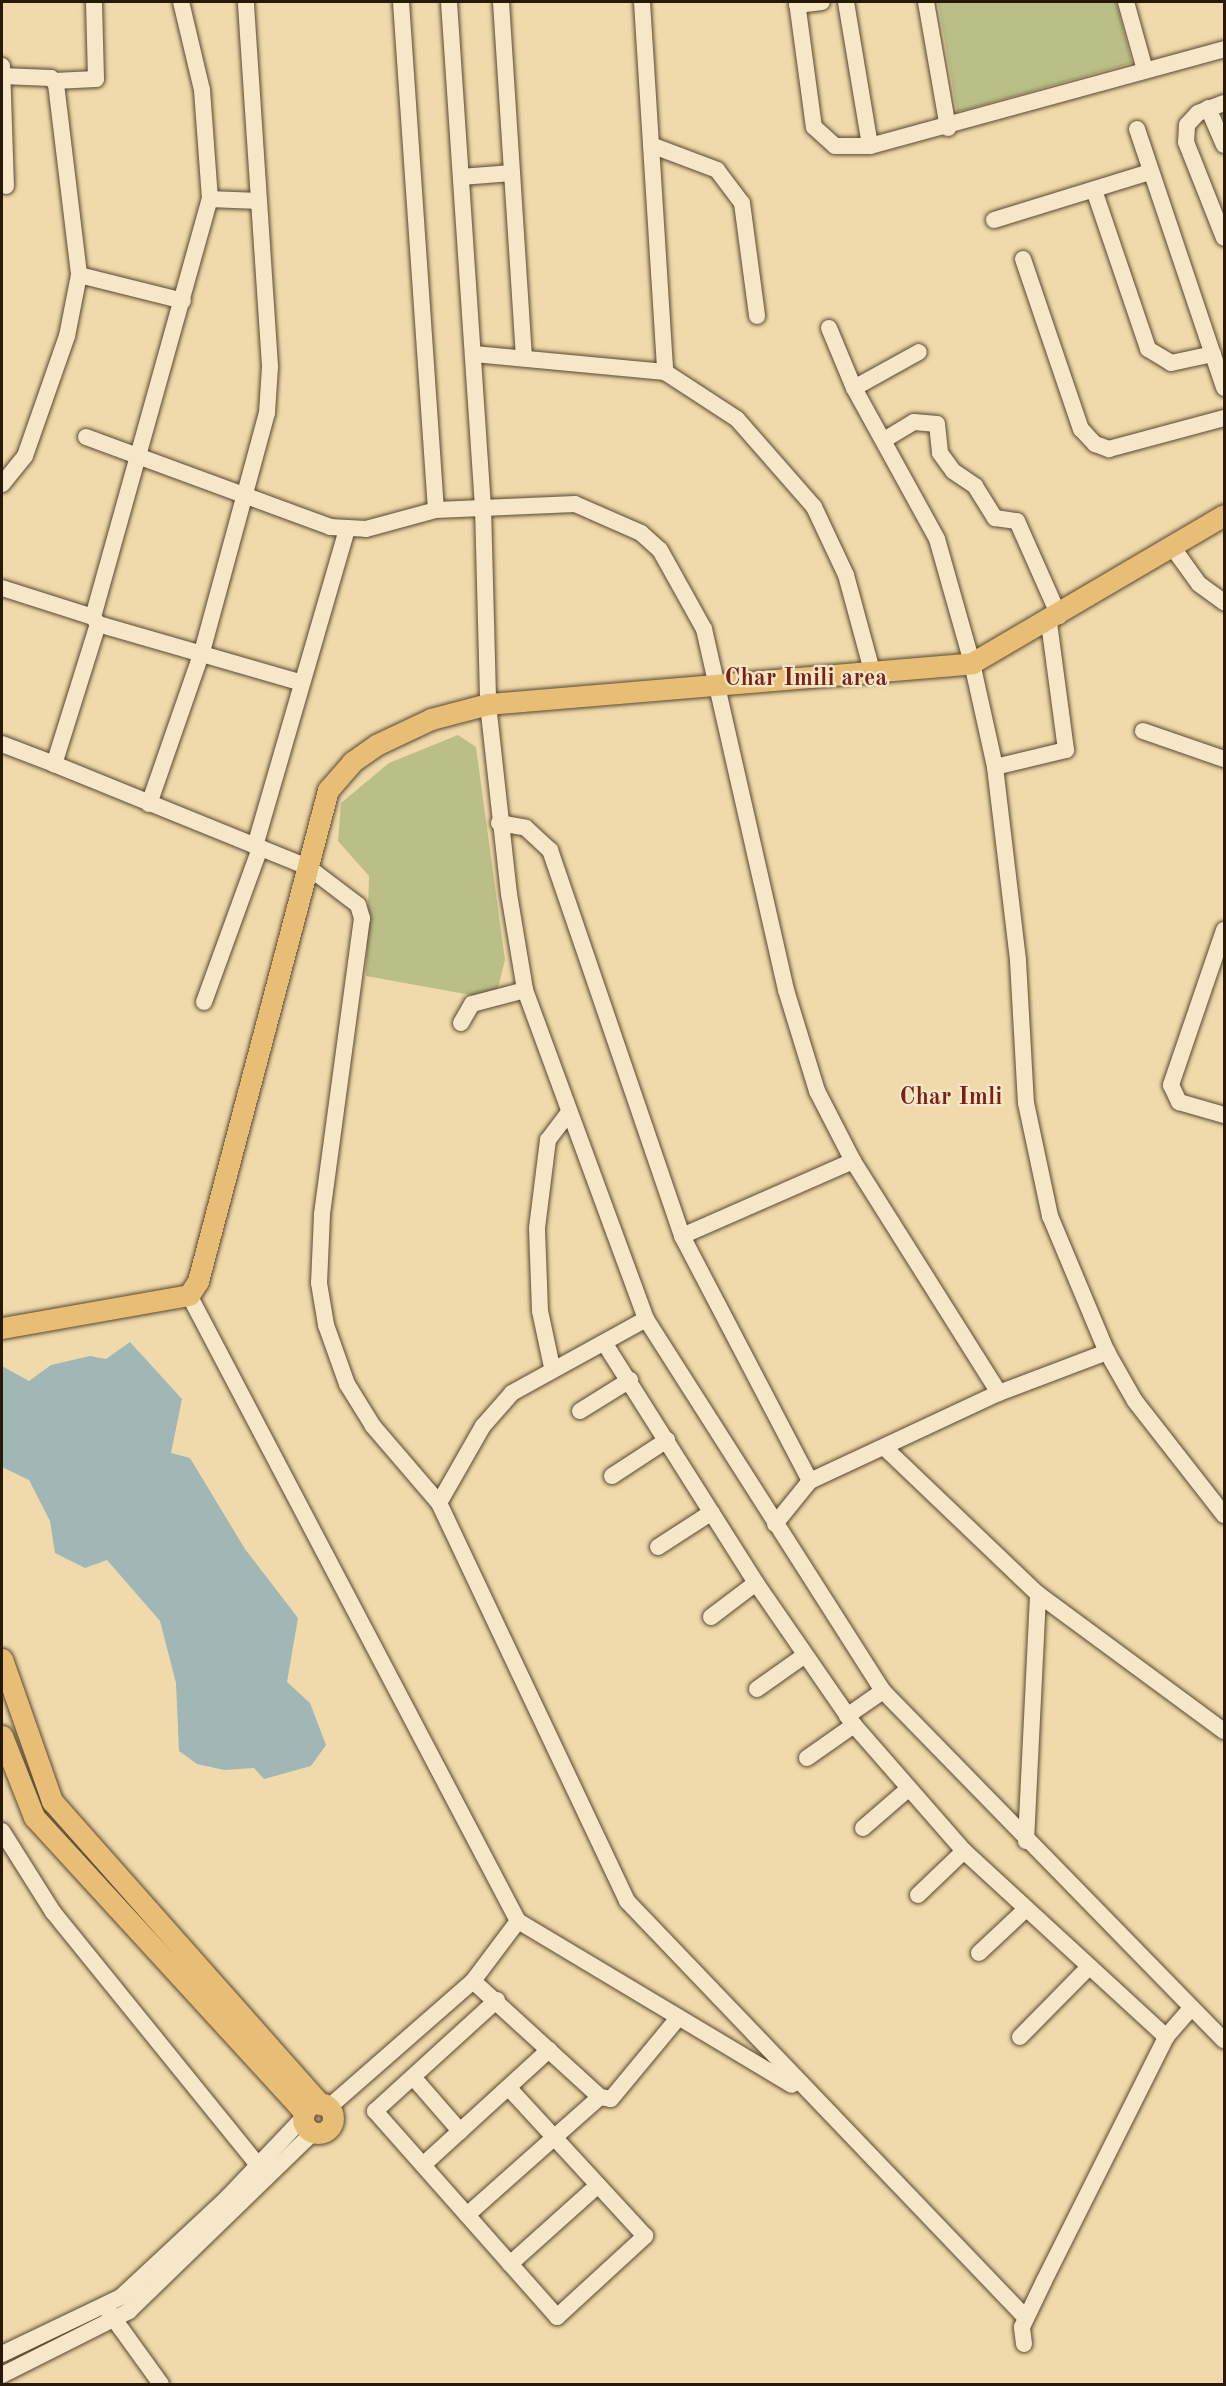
<!DOCTYPE html>
<style>
body{margin:0}
#map{position:relative;width:1226px;height:2386px;overflow:hidden;background:#f0daab;font-family:"Old Standard TT",serif}
div>[style]{position:absolute}
.green>*{inset:0;background:#babf88}
.water>*{inset:0;background:#a0b7b5}
.roads{filter:drop-shadow(0 0 2px #594830) drop-shadow(0 0 2px #594830)}
.minor>*{height:16px;margin:-8px;padding:0 8px;transform-origin:8px;border-radius:8px;background:#f5e7c8}
.major>*{height:21px;margin:-10.5px;padding:0 10.5px;transform-origin:10.5px;border-radius:10.5px;background:#e8bd76}
.major>.ring{margin:-10.5px;padding:0;box-sizing:content-box;background:none;border:21px solid #e8bd76;border-radius:50%}
span{translate:-50% -50%;white-space:nowrap;text-align:center;line-height:1.15;-webkit-text-stroke:4.5px #f5e7c8;paint-order:stroke}
.neighbourhood-label{font-size:24px;color:#7a1f14;font-weight:700}
.frame{position:absolute;inset:0;border:3px solid #271807;pointer-events:none}
</style>
<div id="map">
<div class="green">
<i style="clip-path:polygon(938px 2px,1116px 2px,1132px 63px,957px 112px)"></i>
<i style="clip-path:polygon(458px 735px,476px 747px,505px 960px,498px 988px,482px 997px,366px 976px,369px 876px,338px 841px,341px 803px,389px 763px)"></i>
</div>
<div class="water">
<i style="clip-path:polygon(130px 1342px,182px 1399px,171px 1453px,190px 1458px,245px 1549px,298px 1618px,287px 1682px,310px 1703px,326px 1745px,311px 1766px,264px 1779px,254px 1768px,224px 1770px,197px 1764px,179px 1751px,176px 1683px,160px 1621px,107px 1560px,85px 1568px,55px 1553px,50px 1521px,29px 1480px,2px 1467px,2px 1366px,29px 1381px,51px 1365px,90px 1356px,106px 1359px)"></i>
</div>
<div class="roads">
<div class="minor">
<i style="left:401px;top:2px;width:509px;rotate:86.06deg"></i>
<i style="left:449px;top:2px;width:506px;rotate:86.15deg"></i>
<i style="left:483px;top:507px;width:197px;rotate:88.5deg"></i>
<i style="left:488px;top:704px;width:191px;rotate:83.7deg"></i>
<i style="left:509px;top:894px;width:97px;rotate:80.5deg"></i>
<i style="left:525px;top:990px;width:351px;rotate:69.8deg"></i>
<i style="left:646px;top:1319px;width:441px;rotate:57.5deg"></i>
<i style="left:883px;top:1691px;width:488px;rotate:45.7deg"></i>
<i style="left:501px;top:2px;width:356px;rotate:86.3deg"></i>
<i style="left:642px;top:2px;width:371px;rotate:86.4deg"></i>
<i style="left:797px;top:2px;width:126px;rotate:82.3deg"></i>
<i style="left:814px;top:127px;width:28px;rotate:42deg"></i>
<i style="left:835px;top:146px;width:33px"></i>
<i style="left:846px;top:2px;width:146px;rotate:80.5deg"></i>
<i style="left:870px;top:146px;width:367px;rotate:-15.3deg"></i>
<i style="left:926px;top:2px;width:128px;rotate:80.1deg"></i>
<i style="left:1126px;top:2px;width:71px;rotate:74.4deg"></i>
<i style="left:797px;top:5px;width:25px;rotate:-7deg"></i>
<i style="left:2px;top:66px;width:120px;rotate:88.1deg"></i>
<i style="left:2px;top:76px;width:49px;rotate:2.3deg"></i>
<i style="left:51px;top:78px;width:8px;rotate:50deg"></i>
<i style="left:56px;top:84px;width:192px;rotate:83.1deg"></i>
<i style="left:79px;top:275px;width:62px;rotate:101.1deg"></i>
<i style="left:67px;top:336px;width:127px;rotate:109.3deg"></i>
<i style="left:25px;top:456px;width:36px;rotate:129deg"></i>
<i style="left:54px;top:81px;width:42px;rotate:-2.7deg"></i>
<i style="left:96px;top:79px;width:77px;rotate:-91.5deg"></i>
<i style="left:1224px;top:103px;width:28px;rotate:159deg"></i>
<i style="left:1198px;top:113px;width:16px;rotate:133deg"></i>
<i style="left:1187px;top:125px;width:17px;rotate:93deg"></i>
<i style="left:1186px;top:142px;width:103px;rotate:68.4deg"></i>
<i style="left:1208px;top:108px;width:40px;rotate:66.6deg"></i>
<i style="left:1137px;top:129px;width:273px;rotate:71.4deg"></i>
<i style="left:651px;top:145px;width:71px;rotate:20.7deg"></i>
<i style="left:717px;top:170px;width:41px;rotate:52.9deg"></i>
<i style="left:742px;top:203px;width:114px;rotate:82.4deg"></i>
<i style="left:461px;top:177px;width:51px;rotate:-4.5deg"></i>
<i style="left:1094px;top:190px;width:168px;rotate:71.2deg"></i>
<i style="left:1148px;top:349px;width:27px;rotate:31deg"></i>
<i style="left:1171px;top:363px;width:43px;rotate:-12.1deg"></i>
<i style="left:210px;top:199px;width:48px;rotate:2.4deg"></i>
<i style="left:994px;top:220px;width:163px;rotate:-17.1deg"></i>
<i style="left:1023px;top:259px;width:180px;rotate:71.2deg"></i>
<i style="left:1081px;top:429px;width:21px;rotate:47deg"></i>
<i style="left:1095px;top:444px;width:15px;rotate:20deg"></i>
<i style="left:1109px;top:449px;width:119px;rotate:-15.1deg"></i>
<i style="left:79px;top:275px;width:107px;rotate:14deg"></i>
<i style="left:829px;top:328px;width:65px;rotate:67.4deg"></i>
<i style="left:854px;top:388px;width:172px;rotate:61.2deg"></i>
<i style="left:937px;top:539px;width:129px;rotate:74.2deg"></i>
<i style="left:972px;top:663px;width:107px;rotate:77.5deg"></i>
<i style="left:995px;top:767px;width:195px;rotate:83.2deg"></i>
<i style="left:1018px;top:961px;width:142px;rotate:86.8deg"></i>
<i style="left:1026px;top:1103px;width:116px;rotate:78deg"></i>
<i style="left:1050px;top:1216px;width:147px;rotate:67.3deg"></i>
<i style="left:1107px;top:1352px;width:56px;rotate:60.3deg"></i>
<i style="left:1135px;top:1401px;width:145px;rotate:52deg"></i>
<i style="left:474px;top:354px;width:192px;rotate:5.4deg"></i>
<i style="left:665px;top:372px;width:86px;rotate:33.1deg"></i>
<i style="left:737px;top:419px;width:117px;rotate:48.8deg"></i>
<i style="left:814px;top:507px;width:75px;rotate:64.8deg"></i>
<i style="left:846px;top:575px;width:99px;rotate:74.8deg"></i>
<i style="left:854px;top:388px;width:74px;rotate:-29deg"></i>
<i style="left:86px;top:437px;width:260px;rotate:20.2deg"></i>
<i style="left:330px;top:527px;width:36px;rotate:3deg"></i>
<i style="left:366px;top:529px;width:73px;rotate:-15.2deg"></i>
<i style="left:436px;top:510px;width:139px;rotate:-2.5deg"></i>
<i style="left:575px;top:504px;width:72px;rotate:23.7deg"></i>
<i style="left:641px;top:533px;width:25px;rotate:42deg"></i>
<i style="left:660px;top:550px;width:90px;rotate:60.9deg"></i>
<i style="left:704px;top:629px;width:370px;rotate:77.2deg"></i>
<i style="left:786px;top:990px;width:106px;rotate:72.9deg"></i>
<i style="left:817px;top:1091px;width:79px;rotate:62.8deg"></i>
<i style="left:853px;top:1161px;width:274px;rotate:57.8deg"></i>
<i style="left:884px;top:440px;width:35px;rotate:-31deg"></i>
<i style="left:914px;top:422px;width:23px;rotate:5deg"></i>
<i style="left:937px;top:424px;width:29px;rotate:84deg"></i>
<i style="left:940px;top:453px;width:22px;rotate:54deg"></i>
<i style="left:953px;top:471px;width:27px;rotate:34deg"></i>
<i style="left:975px;top:486px;width:38px;rotate:58deg"></i>
<i style="left:995px;top:518px;width:22px;rotate:8deg"></i>
<i style="left:1017px;top:521px;width:104px;rotate:66.1deg"></i>
<i style="left:1173px;top:548px;width:44px;rotate:54.2deg"></i>
<i style="left:1199px;top:584px;width:31px;rotate:36deg"></i>
<i style="left:2px;top:588px;width:96px;rotate:17.7deg"></i>
<i style="left:93px;top:617px;width:9px;rotate:54deg"></i>
<i style="left:98px;top:624px;width:147px;rotate:107.4deg"></i>
<i style="left:54px;top:764px;width:274px;rotate:22.1deg"></i>
<i style="left:308px;top:867px;width:63px;rotate:37.2deg"></i>
<i style="left:358px;top:905px;width:14px;rotate:73deg"></i>
<i style="left:362px;top:918px;width:300px;rotate:97.7deg"></i>
<i style="left:322px;top:1215px;width:68px;rotate:92.5deg"></i>
<i style="left:319px;top:1283px;width:43px;rotate:80.5deg"></i>
<i style="left:326px;top:1325px;width:63px;rotate:70.4deg"></i>
<i style="left:347px;top:1384px;width:49px;rotate:58.2deg"></i>
<i style="left:373px;top:1426px;width:101px;rotate:49.4deg"></i>
<i style="left:439px;top:1503px;width:440px;rotate:64.7deg"></i>
<i style="left:627px;top:1901px;width:577px;rotate:46.26deg"></i>
<i style="left:93px;top:617px;width:434px;rotate:-74.4deg"></i>
<i style="left:210px;top:199px;width:109px;rotate:-94.2deg"></i>
<i style="left:202px;top:90px;width:90px;rotate:-103.4deg"></i>
<i style="left:98px;top:624px;width:212px;rotate:16.1deg"></i>
<i style="left:1143px;top:731px;width:86px;rotate:19.1deg"></i>
<i style="left:2px;top:744px;width:56px;rotate:21deg"></i>
<i style="left:995px;top:767px;width:73px;rotate:-13.5deg"></i>
<i style="left:1066px;top:750px;width:128px;rotate:-97.6deg"></i>
<i style="left:149px;top:804px;width:161px;rotate:-70.8deg"></i>
<i style="left:202px;top:652px;width:248px;rotate:-74.8deg"></i>
<i style="left:267px;top:413px;width:47px;rotate:-86.3deg"></i>
<i style="left:270px;top:366px;width:365px;rotate:-93.8deg"></i>
<i style="left:499px;top:823px;width:27px;rotate:10deg"></i>
<i style="left:526px;top:828px;width:33px;rotate:43deg"></i>
<i style="left:550px;top:850px;width:408px;rotate:71.1deg"></i>
<i style="left:682px;top:1236px;width:276px;rotate:62.4deg"></i>
<i style="left:255px;top:846px;width:329px;rotate:-73.8deg"></i>
<i style="left:1224px;top:930px;width:164px;rotate:108.9deg"></i>
<i style="left:1171px;top:1085px;width:19px;rotate:65deg"></i>
<i style="left:1179px;top:1102px;width:47px;rotate:16.1deg"></i>
<i style="left:204px;top:1002px;width:164px;rotate:-70deg"></i>
<i style="left:461px;top:1023px;width:22px;rotate:-60deg"></i>
<i style="left:472px;top:1004px;width:55px;rotate:-14.8deg"></i>
<i style="left:682px;top:1236px;width:187px;rotate:-23.7deg"></i>
<i style="left:189px;top:1295px;width:707px;rotate:62.28deg"></i>
<i style="left:518px;top:1921px;width:75px;rotate:126.9deg"></i>
<i style="left:473px;top:1981px;width:193px;rotate:138.8deg"></i>
<i style="left:605px;top:1344px;width:283px;rotate:57.7deg"></i>
<i style="left:756px;top:1583px;width:173px;rotate:55.4deg"></i>
<i style="left:854px;top:1725px;width:167px;rotate:48.9deg"></i>
<i style="left:964px;top:1851px;width:275px;rotate:42.6deg"></i>
<i style="left:552px;top:1367px;width:57px;rotate:-102.1deg"></i>
<i style="left:540px;top:1311px;width:83px;rotate:-92.1deg"></i>
<i style="left:537px;top:1228px;width:89px;rotate:-82.9deg"></i>
<i style="left:548px;top:1140px;width:34px;rotate:-53deg"></i>
<i style="left:580px;top:1411px;width:59px;rotate:-31.8deg"></i>
<i style="left:885px;top:1448px;width:211px;rotate:43.7deg"></i>
<i style="left:1038px;top:1594px;width:231px;rotate:36.4deg"></i>
<i style="left:612px;top:1476px;width:66px;rotate:-33.2deg"></i>
<i style="left:439px;top:1503px;width:89px;rotate:-60.3deg"></i>
<i style="left:483px;top:1426px;width:44px;rotate:-48.7deg"></i>
<i style="left:512px;top:1393px;width:153px;rotate:-28.9deg"></i>
<i style="left:775px;top:1524px;width:55px;rotate:-50.9deg"></i>
<i style="left:810px;top:1481px;width:208px;rotate:-25deg"></i>
<i style="left:999px;top:1393px;width:116px;rotate:-20.8deg"></i>
<i style="left:658px;top:1547px;width:64px;rotate:-32.9deg"></i>
<i style="left:711px;top:1617px;width:56px;rotate:-37.1deg"></i>
<i style="left:757px;top:1689px;width:59px;rotate:-35.3deg"></i>
<i style="left:847px;top:1716px;width:44px;rotate:-34.8deg"></i>
<i style="left:807px;top:1758px;width:57px;rotate:-35.1deg"></i>
<i style="left:863px;top:1828px;width:60px;rotate:-40.9deg"></i>
<i style="left:2px;top:1831px;width:96px;rotate:57.8deg"></i>
<i style="left:53px;top:1912px;width:326px;rotate:51deg"></i>
<i style="left:1026px;top:1841px;width:247px;rotate:-87.2deg"></i>
<i style="left:918px;top:1895px;width:64px;rotate:-43.7deg"></i>
<i style="left:518px;top:1921px;width:319px;rotate:30.9deg"></i>
<i style="left:979px;top:1953px;width:64px;rotate:-43.1deg"></i>
<i style="left:473px;top:1981px;width:172px;rotate:42.4deg"></i>
<i style="left:600px;top:2097px;width:11px;rotate:10deg"></i>
<i style="left:611px;top:2099px;width:105px;rotate:-50.4deg"></i>
<i style="left:497px;top:2000px;width:165px;rotate:137.7deg"></i>
<i style="left:375px;top:2111px;width:275px;rotate:48.5deg"></i>
<i style="left:557px;top:2317px;width:120px;rotate:-42.6deg"></i>
<i style="left:645px;top:2236px;width:201px;rotate:-132.6deg"></i>
<i style="left:1020px;top:2037px;width:98px;rotate:-45.4deg"></i>
<i style="left:413px;top:2077px;width:72px;rotate:49deg"></i>
<i style="left:423px;top:2165px;width:171px;rotate:-42.4deg"></i>
<i style="left:467px;top:2215px;width:178px;rotate:-41.6deg"></i>
<i style="left:510px;top:2264px;width:118px;rotate:-41.9deg"></i>
<i style="left:109px;top:2312px;width:89px;rotate:54.2deg"></i>
<i style="left:1024px;top:2344px;width:17px;rotate:-97deg"></i>
<i style="left:1022px;top:2327px;width:51px;rotate:-64.4deg"></i>
<i style="left:1044px;top:2281px;width:273px;rotate:-63.4deg"></i>
<i style="left:1166px;top:2037px;width:38px;rotate:-49deg"></i>
<i style="left:2px;top:2354px;width:132px;rotate:-25.6deg"></i>
<i style="left:121px;top:2297px;width:145px;rotate:-43deg"></i>
<i style="left:227px;top:2198px;width:110px;rotate:-46.5deg"></i>
<i style="left:2px;top:2375px;width:142px;rotate:-26.7deg"></i>
<i style="left:129px;top:2311px;width:257px;rotate:-44.1deg"></i>
</div>
<div class="major">
<i style="left:2px;top:1328px;width:190px;rotate:-10deg"></i>
<i style="left:189px;top:1295px;width:17px;rotate:-57deg"></i>
<i style="left:198px;top:1281px;width:508px;rotate:-75.17deg"></i>
<i style="left:328px;top:790px;width:37px;rotate:-49deg"></i>
<i style="left:352px;top:762px;width:29px;rotate:-35deg"></i>
<i style="left:376px;top:745px;width:61px;rotate:-25.3deg"></i>
<i style="left:431px;top:719px;width:59px;rotate:-14.7deg"></i>
<i style="left:488px;top:704px;width:486px;rotate:-4.8deg"></i>
<i style="left:972px;top:663px;width:292px;rotate:-30.4deg"></i>
<i style="left:2px;top:1659px;width:151px;rotate:70.6deg"></i>
<i style="left:52px;top:1801px;width:405px;rotate:48.5deg"></i>
<i style="left:2px;top:1736px;width:87px;rotate:68.4deg"></i>
<i style="left:34px;top:1817px;width:400px;rotate:47.5deg"></i>
<i class="ring" style="left:303px;top:2103px;width:9px;height:9px"></i>
</div>
</div>
<div class="neighbourhood-label">
<span style="left:806px;top:680px">Char Imili area</span>
<span style="left:951px;top:1099px">Char Imli</span>
</div>
<div class="frame"></div>
</div>
